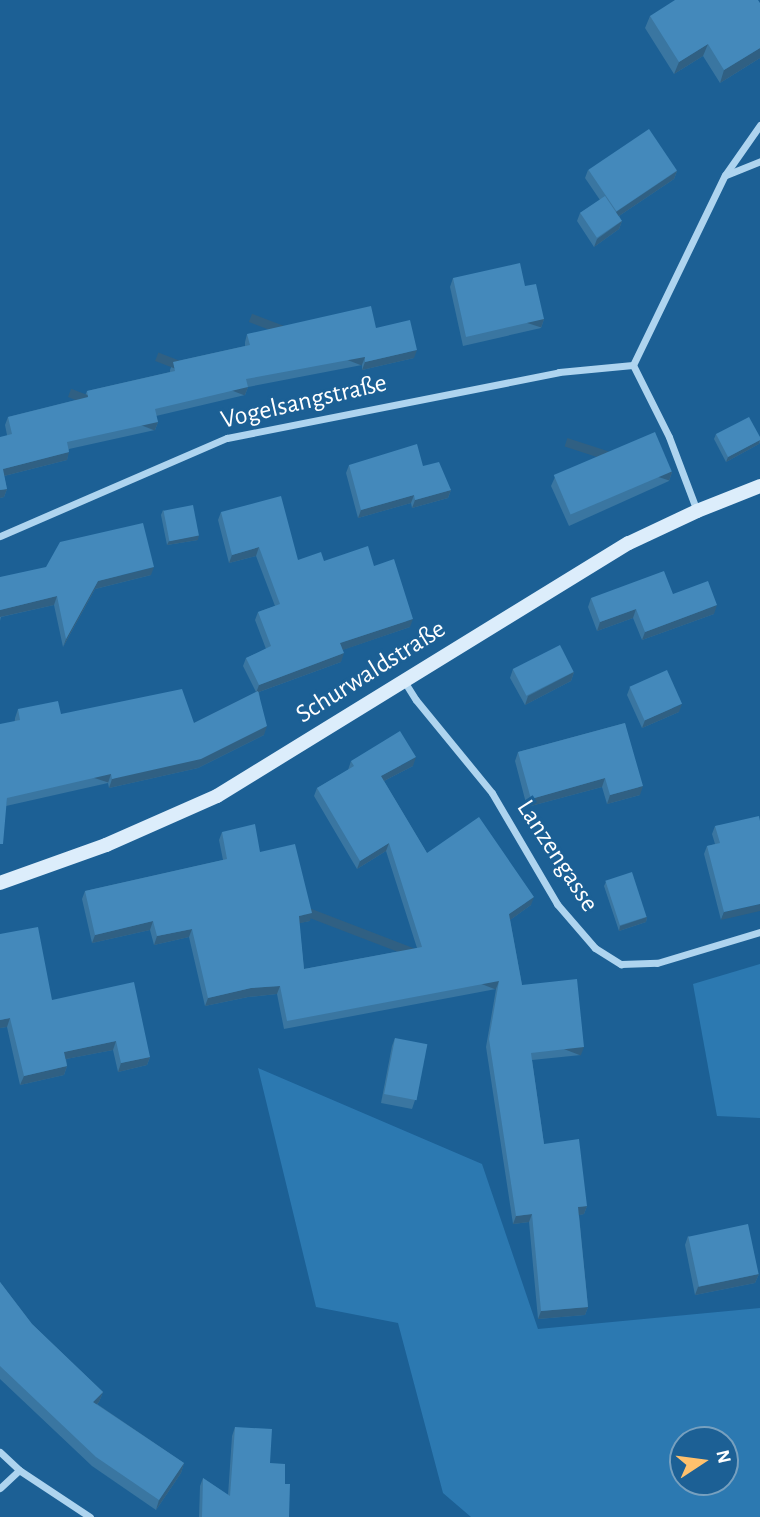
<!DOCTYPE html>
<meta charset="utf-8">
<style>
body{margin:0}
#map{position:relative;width:760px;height:1517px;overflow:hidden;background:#1c6095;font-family:"Alegreya Sans",sans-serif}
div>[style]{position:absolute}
.green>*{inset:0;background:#2c79b1}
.minor>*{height:7px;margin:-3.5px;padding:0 3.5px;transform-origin:3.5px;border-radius:3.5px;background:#aed4ef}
.secondary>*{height:14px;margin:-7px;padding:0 7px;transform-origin:7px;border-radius:7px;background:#dcedfb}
.wall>*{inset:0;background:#3a76a1}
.shaded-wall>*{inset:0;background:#306083;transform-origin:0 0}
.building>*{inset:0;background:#4489bb;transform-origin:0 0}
span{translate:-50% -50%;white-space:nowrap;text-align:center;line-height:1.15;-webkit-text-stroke:6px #1c6095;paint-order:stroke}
.street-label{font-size:26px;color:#fff}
.north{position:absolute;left:669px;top:1426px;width:70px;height:70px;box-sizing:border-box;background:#1c6095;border:2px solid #77a0bf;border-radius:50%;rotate:77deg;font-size:19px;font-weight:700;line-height:28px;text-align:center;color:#fff}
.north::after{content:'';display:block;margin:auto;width:24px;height:32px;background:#ffc16d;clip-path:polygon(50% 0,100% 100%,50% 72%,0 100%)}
</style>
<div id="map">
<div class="green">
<i style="clip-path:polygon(760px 964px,760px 1118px,717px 1116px,693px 984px)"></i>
<i style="clip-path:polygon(evenodd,258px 1068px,482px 1164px,538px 1329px,760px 1308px,760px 1517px,471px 1517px,443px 1493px,398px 1323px,316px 1307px,258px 1068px,725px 1440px,725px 1482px,683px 1482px,683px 1440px,725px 1440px)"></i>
</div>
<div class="minor">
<i style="left:726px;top:175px;width:37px;rotate:-22deg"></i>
<i style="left:633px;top:365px;width:211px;rotate:-64.2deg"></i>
<i style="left:725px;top:175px;width:61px;rotate:-55deg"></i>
<i style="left:633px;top:365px;width:80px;rotate:63.4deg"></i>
<i style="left:669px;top:437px;width:79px;rotate:69.3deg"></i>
<i style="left:0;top:536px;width:247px;rotate:-23.4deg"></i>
<i style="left:227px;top:438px;width:338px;rotate:-11.2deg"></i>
<i style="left:559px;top:372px;width:74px;rotate:-5.4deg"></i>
<i style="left:404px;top:681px;width:22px;rotate:58deg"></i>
<i style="left:416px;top:700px;width:120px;rotate:50.7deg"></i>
<i style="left:492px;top:793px;width:129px;rotate:59.6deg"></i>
<i style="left:557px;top:904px;width:58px;rotate:49.2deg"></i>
<i style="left:595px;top:948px;width:31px;rotate:32deg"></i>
<i style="left:621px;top:964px;width:36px;rotate:-2deg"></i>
<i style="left:657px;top:963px;width:108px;rotate:-16.8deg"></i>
<i style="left:0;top:1452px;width:26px;rotate:43deg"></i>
<i style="left:19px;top:1470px;width:85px;rotate:33.5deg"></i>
<i style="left:0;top:1488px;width:26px;rotate:-43deg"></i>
</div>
<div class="secondary">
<i style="left:0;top:883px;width:113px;rotate:-19.7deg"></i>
<i style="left:106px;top:845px;width:121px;rotate:-23.8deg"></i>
<i style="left:217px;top:796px;width:483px;rotate:-31.6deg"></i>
<i style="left:629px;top:543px;width:75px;rotate:-25.2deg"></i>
<i style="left:697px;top:511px;width:68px;rotate:-21.6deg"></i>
</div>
<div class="wall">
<i style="clip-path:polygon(760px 3px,760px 58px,720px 83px,703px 56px,674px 74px,645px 28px,650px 16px)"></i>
<i style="clip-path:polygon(588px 170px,677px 171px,674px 179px,619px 216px,622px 221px,619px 229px,594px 247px,577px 221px,580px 213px,600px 200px,585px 178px)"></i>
<i style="clip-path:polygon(453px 278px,525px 286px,544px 319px,541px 328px,463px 346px,450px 287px)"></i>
<i style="clip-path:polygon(376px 328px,414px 358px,362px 370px,362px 365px,248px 387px,245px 395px,156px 416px,158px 422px,155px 430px,69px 449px,67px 460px,4px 476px,7px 489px,4px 497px,0 498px,7px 435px,5px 425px,8px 417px,84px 398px,87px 391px,170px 372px,170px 370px,173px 362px,245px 346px,245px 342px,247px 334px)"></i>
<i style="clip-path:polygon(716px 434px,760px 437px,760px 442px,759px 444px,726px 462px,714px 439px)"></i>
<i style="clip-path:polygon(349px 465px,423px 466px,451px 490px,448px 498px,412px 508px,411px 503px,358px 518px,346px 473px)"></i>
<i style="clip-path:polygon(672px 472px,669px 481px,569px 526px,551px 486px,555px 477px)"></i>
<i style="clip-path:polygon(163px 510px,198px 540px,167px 545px,161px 515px)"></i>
<i style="clip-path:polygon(221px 512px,298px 560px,324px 561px,374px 566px,410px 627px,342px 650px,341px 662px,259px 692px,264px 735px,198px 768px,109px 788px,108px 783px,6px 806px,15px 718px,18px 709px,61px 714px,194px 723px,256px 692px,243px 666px,246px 658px,266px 649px,255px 620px,258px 612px,275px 606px,256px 556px,229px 563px,218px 520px)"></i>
<i style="clip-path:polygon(151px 575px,95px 589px,63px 647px,54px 605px,1px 617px,0 621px,0 577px)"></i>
<i style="clip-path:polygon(673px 594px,714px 614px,642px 640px,633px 618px,597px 631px,588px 607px,591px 598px)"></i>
<i style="clip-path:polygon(513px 669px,574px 672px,571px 681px,525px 705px,510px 678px)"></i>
<i style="clip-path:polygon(630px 687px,679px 712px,642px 728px,627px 695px)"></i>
<i style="clip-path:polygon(625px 723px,640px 795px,607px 804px,602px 787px,527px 807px,515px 761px,518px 752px)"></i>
<i style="clip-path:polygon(351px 761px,413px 766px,384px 781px,427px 853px,531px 905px,510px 920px,522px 985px,581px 1055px,532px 1060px,544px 1144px,587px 1206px,584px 1214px,579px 1215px,588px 1307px,585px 1315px,538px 1319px,529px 1222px,513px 1224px,486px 1047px,496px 989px,284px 1029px,277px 994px,248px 997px,205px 1006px,189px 937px,154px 945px,150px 930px,92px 943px,82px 899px,85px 891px,223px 860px,219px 840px,222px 832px,260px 852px,310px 921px,299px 923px,304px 969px,417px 948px,386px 851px,357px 869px,314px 796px,317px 788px,348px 770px)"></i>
<i style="clip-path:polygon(760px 821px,721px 920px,704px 854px,707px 846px,715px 844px,712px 834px,715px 826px)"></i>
<i style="clip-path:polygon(606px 882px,647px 917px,646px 922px,619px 931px,604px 886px)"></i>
<i style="clip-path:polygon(0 934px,52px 1000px,150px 1057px,147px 1065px,118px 1072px,113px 1050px,66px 1059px,67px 1066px,64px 1075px,20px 1085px,7px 1027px,0 1028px)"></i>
<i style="clip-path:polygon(395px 1038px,415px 1100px,412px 1109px,381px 1103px,392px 1046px)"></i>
<i style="clip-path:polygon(688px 1236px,759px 1274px,755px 1283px,695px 1295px,685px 1245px)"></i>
<i style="clip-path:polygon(0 1282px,32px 1324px,103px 1392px,99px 1402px,97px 1404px,184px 1463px,181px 1473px,156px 1510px,92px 1466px,0 1379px)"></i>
<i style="clip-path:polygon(235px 1427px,270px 1463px,285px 1484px,289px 1517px,199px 1517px,200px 1486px,203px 1478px,228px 1495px,232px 1436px)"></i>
</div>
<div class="shaded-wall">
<i style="clip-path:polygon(708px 44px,703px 56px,674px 74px,679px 62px)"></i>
<i style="clip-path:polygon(760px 48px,760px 58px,720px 83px,724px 70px)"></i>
<i style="clip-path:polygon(677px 171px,674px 179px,613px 220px,616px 212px)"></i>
<i style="clip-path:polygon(622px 221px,619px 229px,594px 247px,597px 239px)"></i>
<i style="left:544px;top:319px;width:9px;height:80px;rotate:108deg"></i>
<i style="clip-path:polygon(417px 350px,414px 358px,362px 370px,365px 362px)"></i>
<i style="left:365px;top:357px;width:9px;height:121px;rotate:111deg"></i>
<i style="left:248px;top:387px;width:9px;height:96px;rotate:111deg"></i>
<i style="left:158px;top:422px;width:9px;height:93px;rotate:111deg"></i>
<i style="clip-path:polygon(760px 440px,759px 444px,726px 462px,728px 457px)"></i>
<i style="clip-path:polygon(69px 452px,67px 460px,0 477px,3px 469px)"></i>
<i style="left:672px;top:472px;width:9px;height:110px;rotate:108deg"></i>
<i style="clip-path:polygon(7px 489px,4px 497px,0 498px,0 490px)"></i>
<i style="clip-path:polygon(451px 490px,448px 498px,412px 508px,415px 500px)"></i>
<i style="clip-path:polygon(414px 495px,411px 503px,358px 518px,361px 510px)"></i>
<i style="clip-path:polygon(199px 535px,198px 540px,167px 545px,169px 541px)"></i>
<i style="clip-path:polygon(259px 547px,256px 556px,229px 563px,232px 555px)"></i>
<i style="clip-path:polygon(154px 567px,151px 575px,95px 589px,63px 647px,66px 639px,98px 581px)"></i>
<i style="clip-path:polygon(57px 596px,54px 605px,0 617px,0 610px)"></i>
<i style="clip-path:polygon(717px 605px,714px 614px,642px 640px,645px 632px)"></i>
<i style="clip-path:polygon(636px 609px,633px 618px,597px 631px,600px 622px)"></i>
<i style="clip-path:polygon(413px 619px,410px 627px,337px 652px,340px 643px)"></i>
<i style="clip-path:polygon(344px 653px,341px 662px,256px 693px,259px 685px)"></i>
<i style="clip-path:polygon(574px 672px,571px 681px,525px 705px,528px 696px)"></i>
<i style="clip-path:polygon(682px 704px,679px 712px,642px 728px,645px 720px)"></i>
<i style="clip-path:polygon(267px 726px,264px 735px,198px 768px,109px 788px,112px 779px)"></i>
<i style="clip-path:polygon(416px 757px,413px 766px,378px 784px,381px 776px)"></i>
<i style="left:111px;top:774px;width:9px;height:107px;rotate:108deg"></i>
<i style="clip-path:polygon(605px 778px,602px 787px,527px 807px,531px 799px)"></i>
<i style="clip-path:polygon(643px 786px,640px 795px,607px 804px,610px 795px)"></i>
<i style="clip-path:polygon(389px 843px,386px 851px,357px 869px,360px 861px)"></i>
<i style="clip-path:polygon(534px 897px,531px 905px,506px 923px,509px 914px)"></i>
<i style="clip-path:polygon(760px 904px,760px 911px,721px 920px,724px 912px)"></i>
<i style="clip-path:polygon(312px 913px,310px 921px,296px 924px,299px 916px)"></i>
<i style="clip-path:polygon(647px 917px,646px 922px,619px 931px,620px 926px)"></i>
<i style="clip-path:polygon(153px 921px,150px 930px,92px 943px,95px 935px)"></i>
<i style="clip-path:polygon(192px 929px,189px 937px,154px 945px,157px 936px)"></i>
<i style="left:499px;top:981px;width:9px;height:216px;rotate:111deg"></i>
<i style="clip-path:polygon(280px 986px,277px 994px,248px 997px,205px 1006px,208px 998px,251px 988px)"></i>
<i style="clip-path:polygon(10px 1018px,7px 1027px,0 1028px,0 1020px)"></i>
<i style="clip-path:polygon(116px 1041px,113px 1050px,61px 1060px,64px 1052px)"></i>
<i style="left:584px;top:1047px;width:9px;height:53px;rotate:111deg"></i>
<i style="clip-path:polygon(150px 1057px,147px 1065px,118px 1072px,121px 1063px)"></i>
<i style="clip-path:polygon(67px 1066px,64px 1075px,20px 1085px,24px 1076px)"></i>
<i style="clip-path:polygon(587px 1206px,584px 1214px,575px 1216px,578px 1207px)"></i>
<i style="clip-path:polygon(532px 1214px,529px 1222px,513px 1224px,516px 1216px)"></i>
<i style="clip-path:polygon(759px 1274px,755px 1283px,695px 1295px,698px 1287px)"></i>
<i style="clip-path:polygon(588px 1307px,585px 1315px,538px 1319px,541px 1311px)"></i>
<i style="clip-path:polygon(103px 1392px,99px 1402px,90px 1411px,93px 1402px)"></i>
<i style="clip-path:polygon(184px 1463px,181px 1473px,156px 1510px,159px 1500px)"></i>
</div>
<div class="building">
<i style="clip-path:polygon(675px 0,758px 0,760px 3px,760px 48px,724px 70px,708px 44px,679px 62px,650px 16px)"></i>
<i style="left:649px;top:129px;width:50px;height:73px;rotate:56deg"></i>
<i style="left:605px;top:196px;width:30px;height:30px;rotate:56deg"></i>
<i style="clip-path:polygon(520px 263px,525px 286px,536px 284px,544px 319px,466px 337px,453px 278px)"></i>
<i style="clip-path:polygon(371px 306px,376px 328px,410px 320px,417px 350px,365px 362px,365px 357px,246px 379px,248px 387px,155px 409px,158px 422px,67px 442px,69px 452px,3px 469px,7px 489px,0 490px,0 437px,12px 434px,8px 417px,88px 397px,87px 391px,175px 371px,173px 362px,250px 345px,247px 334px)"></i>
<i style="clip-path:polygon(749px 417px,760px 437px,760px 440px,728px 457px,716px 434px)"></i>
<i style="left:655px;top:432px;width:43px;height:110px;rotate:67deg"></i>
<i style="clip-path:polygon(417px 444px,423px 466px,439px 462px,451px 490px,415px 500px,414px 495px,361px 510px,349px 465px)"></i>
<i style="clip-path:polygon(281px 496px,298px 560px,321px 552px,324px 561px,368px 546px,374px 566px,394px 559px,413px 619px,340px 643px,344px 653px,259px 685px,246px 658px,271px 646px,258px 612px,280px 604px,259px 547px,232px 555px,221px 512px)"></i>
<i style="left:193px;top:505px;width:31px;height:30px;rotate:79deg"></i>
<i style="clip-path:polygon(143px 523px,154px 567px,98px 581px,66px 639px,57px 596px,0 610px,0 577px,46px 567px,60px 542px)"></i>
<i style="clip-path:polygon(664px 571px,673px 594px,708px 581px,717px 605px,645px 632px,636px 609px,600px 622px,591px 598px)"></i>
<i style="left:560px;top:645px;width:30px;height:53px;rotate:63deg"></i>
<i style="left:667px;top:670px;width:37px;height:41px;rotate:66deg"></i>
<i style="clip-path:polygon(182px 689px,194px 723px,258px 691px,267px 726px,201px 759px,112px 779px,111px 774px,7px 798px,3px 844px,0 844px,0 724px,20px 720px,18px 709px,58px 701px,61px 714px)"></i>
<i style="clip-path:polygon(625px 723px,643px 786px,610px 795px,605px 778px,531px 799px,518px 752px)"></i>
<i style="clip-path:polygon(400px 731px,416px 757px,381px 776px,427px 853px,479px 817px,534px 897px,509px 914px,522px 985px,577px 979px,584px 1047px,531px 1053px,544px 1144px,579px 1139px,587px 1206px,578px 1207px,588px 1307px,541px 1311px,532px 1214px,516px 1216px,489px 1039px,499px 981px,287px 1021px,280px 986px,251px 988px,208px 998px,192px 929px,157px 936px,153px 921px,95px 935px,85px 891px,227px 859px,222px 832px,255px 824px,260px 852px,295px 844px,312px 913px,299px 916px,304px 969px,422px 947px,389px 843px,360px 861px,317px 788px,354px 766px,351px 761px)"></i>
<i style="clip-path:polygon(759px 816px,760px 821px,760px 904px,724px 912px,707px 846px,720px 843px,715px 826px)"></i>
<i style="left:632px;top:872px;width:47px;height:28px;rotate:72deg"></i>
<i style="clip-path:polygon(38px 927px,52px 1000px,134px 982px,150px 1057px,121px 1063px,116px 1041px,64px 1052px,67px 1066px,24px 1076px,10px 1018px,0 1020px,0 934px)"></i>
<i style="left:395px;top:1038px;width:33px;height:57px;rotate:11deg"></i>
<i style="left:748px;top:1224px;width:51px;height:61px;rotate:78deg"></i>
<i style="clip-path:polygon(0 1282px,32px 1324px,103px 1392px,93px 1402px,184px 1463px,159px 1500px,96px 1457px,0 1366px)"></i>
<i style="clip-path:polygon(235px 1427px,272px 1429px,270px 1463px,285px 1464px,285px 1484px,290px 1484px,289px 1517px,202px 1517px,203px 1478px,230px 1496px)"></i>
</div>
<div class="street-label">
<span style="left:304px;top:402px;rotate:-13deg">Vogelsangstraße</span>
<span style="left:371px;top:672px;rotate:-32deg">Schurwaldstraße</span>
<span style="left:557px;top:856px;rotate:57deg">Lanzengasse</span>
</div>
<div class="north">N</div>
</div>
